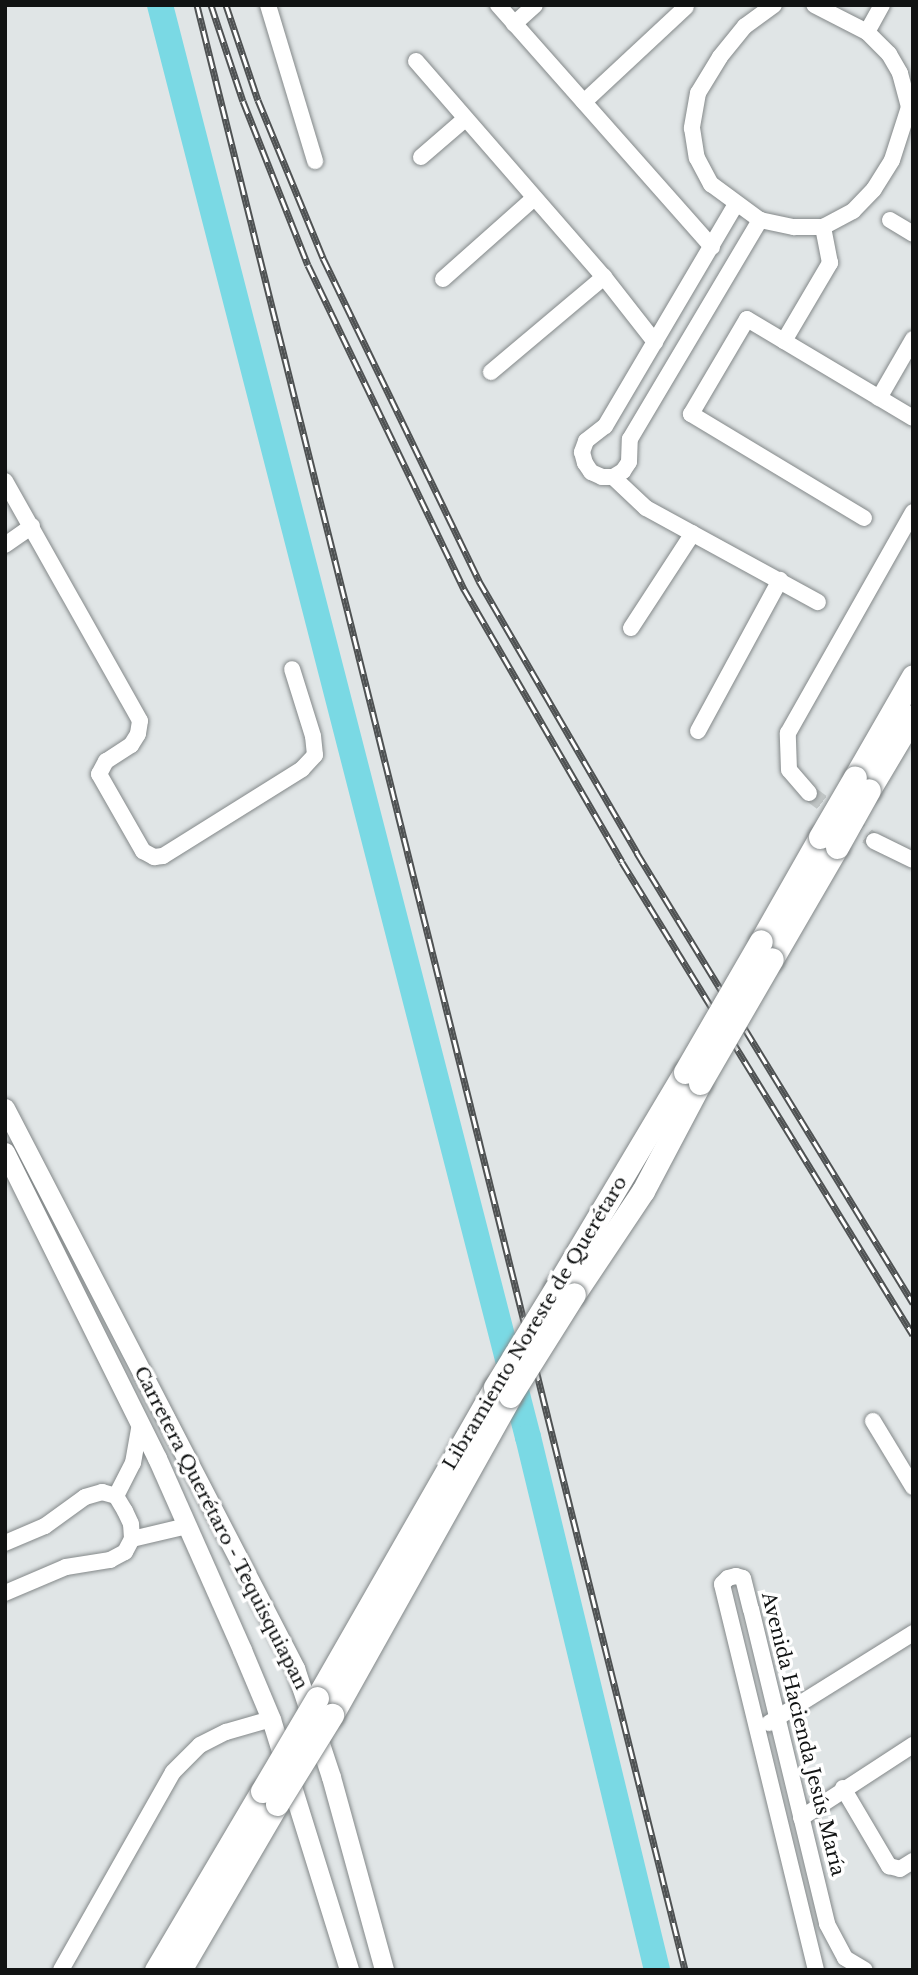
<!DOCTYPE html>
<meta charset="utf-8">
<style>
body{margin:0}
#map{position:relative;width:918px;height:1975px;overflow:hidden;background:#e0e5e6;font-family:"Libre Baskerville",serif}
div>[style]{position:absolute}
.river>*{height:26px;margin:-13px;padding:0 13px;transform-origin:13px;border-radius:13px;background:#7ad9e4}
.minor-tunnel>*{height:16px;margin-top:-8px;transform-origin:0;background:repeating-linear-gradient(90deg,#c1c6c6 0 16px,transparent 0 24px)}
.roads{filter:drop-shadow(0 0 2px #838889) drop-shadow(0 0 2px #838889)}
.minor>*{height:16px;margin:-8px;padding:0 8px;transform-origin:8px;border-radius:8px;background:#fff}
.major>*{height:19px;margin:-9.5px;padding:0 9.5px;transform-origin:9.5px;border-radius:9.5px;background:#fff}
.highway>*{height:23px;margin:-11.5px;padding:0 11.5px;transform-origin:11.5px;border-radius:11.5px;background:#fff}
.rail>*{height:7px;margin-top:-3.5px;transform-origin:0;background:repeating-linear-gradient(90deg,#fff 0 13px,#4f5253 0 26px);box-sizing:border-box;border-block:2px solid #4f5253}
.bridges{filter:drop-shadow(0 0 2px #838889) drop-shadow(0 0 2px #838889)}
.highway-bridge>*{height:23px;margin:-11.5px;padding:0 11.5px;transform-origin:11.5px;border-radius:11.5px;background:#fff}
span{translate:-50% -50%;white-space:nowrap;text-align:center;line-height:1.15;-webkit-text-stroke:7px #fff;paint-order:stroke}
.street-label{font-size:19px;color:#111313}
.frame{position:absolute;inset:0;border:7px solid #111313;pointer-events:none}
</style>
<div id="map">
<div class="river">
<i style="left:160px;top:5px;width:1479px;rotate:75.59deg"></i>
<i style="left:528px;top:1437px;width:548px;rotate:76.39deg"></i>
</div>
<div class="minor-tunnel">
<i style="left:809px;top:793px;width:81px;rotate:36.4deg"></i>
</div>
<div class="roads">
<div class="minor">
<i style="left:268px;top:5px;width:163px;rotate:73.2deg"></i>
<i style="left:498px;top:5px;width:323px;rotate:48.5deg"></i>
<i style="left:774px;top:5px;width:36px;rotate:144deg"></i>
<i style="left:745px;top:26px;width:40px;rotate:129deg"></i>
<i style="left:720px;top:57px;width:42px;rotate:121.4deg"></i>
<i style="left:698px;top:93px;width:36px;rotate:100deg"></i>
<i style="left:692px;top:128px;width:30px;rotate:81deg"></i>
<i style="left:697px;top:158px;width:30px;rotate:62deg"></i>
<i style="left:711px;top:184px;width:61px;rotate:36.3deg"></i>
<i style="left:760px;top:220px;width:35px;rotate:12deg"></i>
<i style="left:794px;top:227px;width:29px"></i>
<i style="left:823px;top:227px;width:34px;rotate:-28deg"></i>
<i style="left:853px;top:211px;width:30px;rotate:-46deg"></i>
<i style="left:874px;top:189px;width:34px;rotate:-58deg"></i>
<i style="left:892px;top:160px;width:56px;rotate:-72.2deg"></i>
<i style="left:909px;top:107px;width:35px;rotate:-105deg"></i>
<i style="left:900px;top:73px;width:22px;rotate:-120deg"></i>
<i style="left:889px;top:54px;width:31px;rotate:-135deg"></i>
<i style="left:867px;top:32px;width:59px;rotate:-153deg"></i>
<i style="left:514px;top:24px;width:28px;rotate:-42deg"></i>
<i style="left:867px;top:32px;width:31px;rotate:-61deg"></i>
<i style="left:416px;top:61px;width:286px;rotate:49deg"></i>
<i style="left:604px;top:277px;width:83px;rotate:51.9deg"></i>
<i style="left:584px;top:102px;width:139px;rotate:-43deg"></i>
<i style="left:421px;top:157px;width:58px;rotate:-40.8deg"></i>
<i style="left:736px;top:204px;width:258px;rotate:120.5deg"></i>
<i style="left:605px;top:426px;width:24px;rotate:142deg"></i>
<i style="left:586px;top:441px;width:12px;rotate:110deg"></i>
<i style="left:582px;top:452px;width:11px;rotate:75deg"></i>
<i style="left:585px;top:463px;width:11px;rotate:56deg"></i>
<i style="left:591px;top:472px;width:12px;rotate:24deg"></i>
<i style="left:602px;top:477px;width:11px"></i>
<i style="left:613px;top:477px;width:12px;rotate:-31deg"></i>
<i style="left:623px;top:471px;width:11px;rotate:-56deg"></i>
<i style="left:629px;top:462px;width:23px;rotate:-88deg"></i>
<i style="left:630px;top:439px;width:255px;rotate:-59.3deg"></i>
<i style="left:890px;top:220px;width:27px;rotate:31deg"></i>
<i style="left:443px;top:279px;width:120px;rotate:-41.6deg"></i>
<i style="left:784px;top:341px;width:91px;rotate:-59.5deg"></i>
<i style="left:830px;top:263px;width:37px;rotate:-101deg"></i>
<i style="left:491px;top:372px;width:148px;rotate:-40.1deg"></i>
<i style="left:879px;top:398px;width:68px;rotate:-60deg"></i>
<i style="left:613px;top:477px;width:45px;rotate:43.2deg"></i>
<i style="left:646px;top:508px;width:196px;rotate:28.7deg"></i>
<i style="left:5px;top:481px;width:275px;rotate:60.6deg"></i>
<i style="left:140px;top:721px;width:13px;rotate:99deg"></i>
<i style="left:138px;top:734px;width:13px;rotate:122deg"></i>
<i style="left:131px;top:745px;width:30px;rotate:147deg"></i>
<i style="left:106px;top:761px;width:15px;rotate:118deg"></i>
<i style="left:99px;top:774px;width:89px;rotate:60.3deg"></i>
<i style="left:143px;top:851px;width:13px;rotate:29deg"></i>
<i style="left:154px;top:857px;width:9px;rotate:-6deg"></i>
<i style="left:163px;top:856px;width:164px;rotate:-32deg"></i>
<i style="left:302px;top:769px;width:19px;rotate:-47deg"></i>
<i style="left:315px;top:755px;width:19px;rotate:-96deg"></i>
<i style="left:313px;top:736px;width:70px;rotate:-107.4deg"></i>
<i style="left:864px;top:518px;width:202px;rotate:-149deg"></i>
<i style="left:691px;top:414px;width:110px;rotate:-59.5deg"></i>
<i style="left:747px;top:319px;width:193px;rotate:30.8deg"></i>
<i style="left:5px;top:545px;width:33px;rotate:-35deg"></i>
<i style="left:631px;top:628px;width:113px;rotate:-56.9deg"></i>
<i style="left:698px;top:731px;width:172px;rotate:-61.5deg"></i>
<i style="left:809px;top:793px;width:30px;rotate:-131deg"></i>
<i style="left:789px;top:770px;width:37px;rotate:-92deg"></i>
<i style="left:788px;top:733px;width:254px;rotate:-60.5deg"></i>
<i style="left:874px;top:841px;width:43px;rotate:26deg"></i>
<i style="left:873px;top:1421px;width:77px;rotate:58.8deg"></i>
<i style="left:116px;top:1496px;width:37px;rotate:-63deg"></i>
<i style="left:133px;top:1463px;width:39px;rotate:-80deg"></i>
<i style="left:5px;top:1543px;width:43px;rotate:-23deg"></i>
<i style="left:45px;top:1526px;width:49px;rotate:-35.9deg"></i>
<i style="left:85px;top:1497px;width:18px;rotate:-16deg"></i>
<i style="left:102px;top:1492px;width:15px;rotate:16deg"></i>
<i style="left:116px;top:1496px;width:17px;rotate:59deg"></i>
<i style="left:125px;top:1511px;width:14px;rotate:65deg"></i>
<i style="left:131px;top:1524px;width:15px;rotate:86deg"></i>
<i style="left:5px;top:1593px;width:66px;rotate:-23.1deg"></i>
<i style="left:66px;top:1567px;width:45px;rotate:-9deg"></i>
<i style="left:110px;top:1560px;width:17px;rotate:-28deg"></i>
<i style="left:125px;top:1552px;width:15px;rotate:-62deg"></i>
<i style="left:132px;top:1539px;width:57px;rotate:-13.3deg"></i>
<i style="left:769px;top:1723px;width:170px;rotate:-32deg"></i>
<i style="left:843px;top:1788px;width:91px;rotate:59.5deg"></i>
<i style="left:889px;top:1866px;width:11px;rotate:15deg"></i>
<i style="left:900px;top:1869px;width:15px;rotate:-32deg"></i>
<i style="left:801px;top:1818px;width:134px;rotate:-33.1deg"></i>
<i style="left:61px;top:1970px;width:227px;rotate:-60.5deg"></i>
<i style="left:173px;top:1772px;width:38px;rotate:-45deg"></i>
<i style="left:200px;top:1745px;width:29px;rotate:-27deg"></i>
<i style="left:226px;top:1732px;width:47px;rotate:-16.1deg"></i>
<i style="left:816px;top:1970px;width:397px;rotate:-103.7deg"></i>
<i style="left:722px;top:1584px;width:8px;rotate:-45deg"></i>
<i style="left:728px;top:1578px;width:8px;rotate:-14deg"></i>
<i style="left:736px;top:1576px;width:7px;rotate:16deg"></i>
<i style="left:743px;top:1578px;width:32px;rotate:76deg"></i>
<i style="left:751px;top:1609px;width:324px;rotate:76.4deg"></i>
<i style="left:827px;top:1924px;width:38px;rotate:62deg"></i>
<i style="left:845px;top:1958px;width:23px;rotate:31deg"></i>
</div>
<div class="major">
<i style="left:5px;top:1108px;width:631px;rotate:62.62deg"></i>
<i style="left:295px;top:1668px;width:115px;rotate:71.7deg"></i>
<i style="left:331px;top:1777px;width:200px;rotate:74.6deg"></i>
<i style="left:5px;top:1152px;width:342px;rotate:63.6deg"></i>
<i style="left:157px;top:1458px;width:210px;rotate:66.1deg"></i>
<i style="left:242px;top:1650px;width:75px;rotate:67.2deg"></i>
<i style="left:271px;top:1719px;width:263px;rotate:72.7deg"></i>
</div>
<div class="highway">
<i style="left:855px;top:777px;width:116px;rotate:-60.1deg"></i>
<i style="left:869px;top:790px;width:86px;rotate:-59.3deg"></i>
<i style="left:761px;top:941px;width:120px;rotate:-60.4deg"></i>
<i style="left:772px;top:959px;width:129px;rotate:-59.9deg"></i>
<i style="left:556px;top:1288px;width:252px;rotate:-59.2deg"></i>
<i style="left:574px;top:1294px;width:124px;rotate:-56.2deg"></i>
<i style="left:643px;top:1191px;width:122px;rotate:-62.2deg"></i>
<i style="left:317px;top:1698px;width:358px;rotate:-60.2deg"></i>
<i style="left:332px;top:1715px;width:365px;rotate:-60.8deg"></i>
<i style="left:156px;top:1970px;width:208px;rotate:-59.4deg"></i>
<i style="left:180px;top:1970px;width:192px;rotate:-59.7deg"></i>
</div>
</div>
<div class="rail">
<i style="left:197px;top:5px;width:2025px;rotate:76.05deg"></i>
<i style="left:211px;top:5px;width:101px;rotate:71.6deg"></i>
<i style="left:243px;top:101px;width:176px;rotate:68.4deg"></i>
<i style="left:308px;top:265px;width:360px;rotate:64.3deg"></i>
<i style="left:464px;top:589px;width:315px;rotate:59.9deg"></i>
<i style="left:622px;top:862px;width:555px;rotate:58.4deg"></i>
<i style="left:226px;top:5px;width:100px;rotate:71.4deg"></i>
<i style="left:258px;top:100px;width:171px;rotate:67.6deg"></i>
<i style="left:323px;top:258px;width:359px;rotate:64.2deg"></i>
<i style="left:479px;top:581px;width:315px;rotate:59.8deg"></i>
<i style="left:637px;top:853px;width:528px;rotate:58.48deg"></i>
</div>
<div class="bridges">
<div class="highway-bridge">
<i style="left:820px;top:837px;width:69px;rotate:-59.7deg"></i>
<i style="left:837px;top:847px;width:65px;rotate:-60.7deg"></i>
<i style="left:685px;top:1072px;width:151px;rotate:-59.9deg"></i>
<i style="left:700px;top:1083px;width:143px;rotate:-59.9deg"></i>
<i style="left:495px;top:1387px;width:116px;rotate:-58.4deg"></i>
<i style="left:510px;top:1396px;width:120px;rotate:-57.9deg"></i>
<i style="left:262px;top:1791px;width:108px;rotate:-59.4deg"></i>
<i style="left:277px;top:1804px;width:105px;rotate:-58.3deg"></i>
</div>
</div>
<div class="street-label">
<span style="left:535px;top:1323px;rotate:-59deg">Libramiento Noreste de Querétaro</span>
<span style="left:221px;top:1528px;rotate:63deg">Carretera Querétaro - Tequisquiapan</span>
<span style="left:803px;top:1734px;rotate:76deg">Avenida Hacienda Jesús María</span>
</div>
<div class="frame"></div>
</div>
